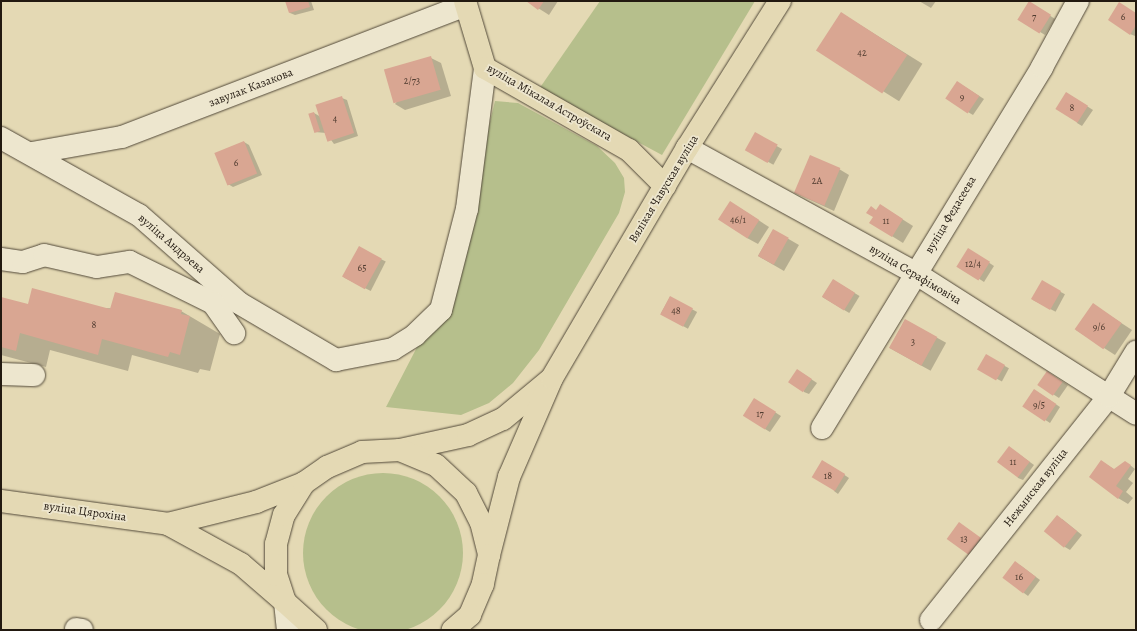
<!DOCTYPE html>
<meta charset="utf-8">
<style>
body{margin:0}
#map{position:relative;width:1137px;height:631px;overflow:hidden;background:#e4d9b4;font-family:Alegreya,serif}
div>[style]{position:absolute}
.green>*{inset:0;background:#b6bf8c}
.round{border-radius:50%}
.shadow>*{inset:0;background:#0003;transform-origin:0 0}
.building>*{inset:0;background:#d9a692;transform-origin:0 0}
.roads{filter:drop-shadow(0 0 1px #524939) drop-shadow(0 0 1px #524939)}
.minor>*{height:22px;margin:-11px;padding:0 11px;transform-origin:11px;border-radius:11px;background:#ede6ce}
.major>*{height:22px;margin:-11px;padding:0 11px;transform-origin:11px;border-radius:11px;background:#e4d9b4}
span{translate:-50% -50%;white-space:nowrap;text-align:center;line-height:1.15;-webkit-text-stroke:3.5px #ede6ce;paint-order:stroke}
.number-label{font-size:10px;color:#503c30}
.number-label span{-webkit-text-stroke-width:0}
.street-label{font-size:12px;color:#221910}
.frame{position:absolute;inset:0;border:2px solid #221910;pointer-events:none}
</style>
<div id="map">
<div class="green">
<i style="clip-path:polygon(600px 1px,755px 1px,662px 155px,539px 89px)"></i>
<i style="clip-path:polygon(495px 101px,518px 103px,597px 146px,615px 163px,624px 178px,625px 192px,619px 213px,539px 350px,513px 383px,489px 403px,461px 415px,386px 407px,429px 324px,473px 191px)"></i>
<i class="round" style="left:303px;top:473px;width:160px;height:160px"></i>
</div>
<div class="shadow">
<i style="clip-path:polygon(286px 1px,311px 1px,314px 10px,295px 15px,290px 13px)"></i>
<i style="clip-path:polygon(527px 1px,558px 1px,549px 15px)"></i>
<i style="clip-path:polygon(919px 1px,936px 1px,931px 8px)"></i>
<i style="clip-path:polygon(1034px 5px,1055px 19px,1045px 35px,1019px 19px)"></i>
<i style="left:841px;top:13px;width:96px;height:44px;rotate:32deg"></i>
<i style="clip-path:polygon(1136px 14px,1136px 35px,1135px 36px,1130px 34px)"></i>
<i style="clip-path:polygon(431px 58px,441px 63px,451px 96px,405px 110px,395px 104px)"></i>
<i style="clip-path:polygon(962px 85px,984px 99px,973px 115px,968px 112px)"></i>
<i style="clip-path:polygon(1071px 96px,1093px 110px,1082px 126px,1077px 123px)"></i>
<i style="clip-path:polygon(342px 98px,347px 100px,358px 136px,334px 144px,326px 133px,315px 132px,314px 113px,321px 117px)"></i>
<i style="left:755px;top:134px;width:31px;height:18px;rotate:29deg"></i>
<i style="clip-path:polygon(244px 142px,249px 145px,262px 175px,233px 187px,228px 184px)"></i>
<i style="clip-path:polygon(839px 169px,849px 175px,834px 211px,795px 193px)"></i>
<i style="clip-path:polygon(740px 208px,769px 227px,758px 244px,747px 238px)"></i>
<i style="clip-path:polygon(877px 211px,891px 212px,913px 226px,903px 243px,871px 223px)"></i>
<i style="left:773px;top:230px;width:30px;height:30px;rotate:30deg"></i>
<i style="left:359px;top:248px;width:30px;height:33px;rotate:27deg"></i>
<i style="clip-path:polygon(973px 252px,994px 266px,984px 282px,958px 265px)"></i>
<i style="left:833px;top:280px;width:31px;height:20px;rotate:31deg"></i>
<i style="left:1042px;top:282px;width:26px;height:20px;rotate:28deg"></i>
<i style="left:670px;top:297px;width:31px;height:19px;rotate:29deg"></i>
<i style="clip-path:polygon(1px 298px,29px 305px,181px 311px,220px 334px,210px 371px,200px 369px,198px 373px,132px 355px,128px 371px,50px 350px,46px 367px,1px 355px)"></i>
<i style="clip-path:polygon(1103px 311px,1132px 330px,1115px 355px,1076px 330px)"></i>
<i style="left:905px;top:320px;width:47px;height:32px;rotate:29deg"></i>
<i style="left:986px;top:356px;width:26px;height:15px;rotate:28deg"></i>
<i style="clip-path:polygon(802px 373px,817px 383px,809px 394px,804px 392px)"></i>
<i style="clip-path:polygon(1052px 375px,1068px 385px,1059px 398px,1039px 385px)"></i>
<i style="clip-path:polygon(1039px 393px,1060px 407px,1050px 423px,1024px 406px)"></i>
<i style="clip-path:polygon(759px 402px,781px 416px,770px 432px,765px 429px)"></i>
<i style="clip-path:polygon(1009px 447px,1034px 465px,1023px 480px,1018px 478px)"></i>
<i style="clip-path:polygon(1101px 461px,1115px 470px,1130px 465px,1135px 469px,1128px 479px,1133px 483px,1126px 492px,1133px 498px,1128px 504px,1118px 498px)"></i>
<i style="clip-path:polygon(828px 464px,849px 478px,838px 494px,834px 491px)"></i>
<i style="clip-path:polygon(1062px 519px,1082px 535px,1070px 550px,1065px 547px)"></i>
<i style="clip-path:polygon(965px 527px,985px 542px,973px 557px,968px 554px)"></i>
<i style="clip-path:polygon(1020px 565px,1040px 580px,1028px 596px,1024px 593px)"></i>
</div>
<div class="building">
<i style="clip-path:polygon(285px 1px,308px 1px,310px 7px,289px 13px)"></i>
<i style="clip-path:polygon(526px 1px,544px 1px,538px 10px)"></i>
<i style="left:1029px;top:1px;width:26px;height:22px;rotate:32deg"></i>
<i style="clip-path:polygon(1119px 2px,1136px 13px,1136px 25px,1130px 35px,1108px 20px)"></i>
<i style="left:841px;top:12px;width:79px;height:46px;rotate:33deg"></i>
<i style="left:431px;top:56px;width:35px;height:49px;rotate:74deg"></i>
<i style="left:957px;top:81px;width:27px;height:21px;rotate:34deg"></i>
<i style="left:1066px;top:92px;width:26px;height:20px;rotate:32deg"></i>
<i style="left:342px;top:96px;width:39px;height:28px;rotate:72deg"></i>
<i style="left:314px;top:112px;width:20px;height:6px;rotate:72deg"></i>
<i style="left:755px;top:132px;width:26px;height:21px;rotate:29deg"></i>
<i style="left:244px;top:141px;width:35px;height:32px;rotate:68deg"></i>
<i style="left:810px;top:155px;width:33px;height:41px;rotate:23deg"></i>
<i style="left:730px;top:201px;width:35px;height:22px;rotate:33deg"></i>
<i style="clip-path:polygon(880px 204px,903px 219px,892px 237px,869px 223px,873px 217px,866px 213px,871px 206px,876px 210px)"></i>
<i style="left:773px;top:229px;width:18px;height:31px;rotate:29deg"></i>
<i style="left:359px;top:246px;width:26px;height:35px;rotate:29deg"></i>
<i style="left:968px;top:248px;width:26px;height:22px;rotate:32deg"></i>
<i style="left:833px;top:279px;width:26px;height:21px;rotate:32deg"></i>
<i style="left:1042px;top:280px;width:22px;height:22px;rotate:30deg"></i>
<i style="clip-path:polygon(32px 288px,110px 309px,115px 292px,182px 310px,181px 314px,190px 316px,180px 355px,170px 352px,168px 357px,102px 339px,98px 355px,20px 333px,16px 351px,1px 347px,1px 297px,28px 304px)"></i>
<i style="left:670px;top:296px;width:26px;height:21px;rotate:28deg"></i>
<i style="left:1093px;top:303px;width:35px;height:32px;rotate:35deg"></i>
<i style="left:905px;top:319px;width:37px;height:33px;rotate:29deg"></i>
<i style="left:986px;top:354px;width:22px;height:18px;rotate:30deg"></i>
<i style="left:797px;top:369px;width:18px;height:16px;rotate:34deg"></i>
<i style="left:1047px;top:371px;width:19px;height:17px;rotate:35deg"></i>
<i style="left:1034px;top:389px;width:27px;height:21px;rotate:34deg"></i>
<i style="left:754px;top:398px;width:26px;height:21px;rotate:32deg"></i>
<i style="left:1009px;top:446px;width:26px;height:20px;rotate:37deg"></i>
<i style="left:822px;top:460px;width:27px;height:20px;rotate:31deg"></i>
<i style="clip-path:polygon(1101px 460px,1114px 469px,1125px 461px,1131px 465px,1116px 486px,1123px 491px,1118px 499px,1089px 477px)"></i>
<i style="left:1057px;top:515px;width:26px;height:21px;rotate:39deg"></i>
<i style="left:959px;top:522px;width:27px;height:21px;rotate:36deg"></i>
<i style="left:1015px;top:561px;width:26px;height:21px;rotate:37deg"></i>
</div>
<div class="roads">
<div class="minor">
<i style="left:1px;top:138px;width:158px;rotate:29.2deg"></i>
<i style="left:139px;top:215px;width:133px;rotate:41.3deg"></i>
<i style="left:239px;top:303px;width:113px;rotate:30.4deg"></i>
<i style="left:336px;top:360px;width:58px;rotate:-10.9deg"></i>
<i style="left:393px;top:349px;width:26px;rotate:-32deg"></i>
<i style="left:415px;top:335px;width:36px;rotate:-44deg"></i>
<i style="left:441px;top:310px;width:104px;rotate:-75.6deg"></i>
<i style="left:467px;top:209px;width:142px;rotate:-82.7deg"></i>
<i style="left:687px;top:148px;width:260px;rotate:28.7deg"></i>
<i style="left:915px;top:273px;width:262px;rotate:32.5deg"></i>
<i style="left:32px;top:153px;width:91px;rotate:-10.1deg"></i>
<i style="left:122px;top:137px;width:368px;rotate:-21deg"></i>
<i style="left:1px;top:259px;width:22px;rotate:8deg"></i>
<i style="left:23px;top:262px;width:22px;rotate:-18deg"></i>
<i style="left:44px;top:255px;width:54px;rotate:12.8deg"></i>
<i style="left:97px;top:267px;width:33px;rotate:-9deg"></i>
<i style="left:130px;top:262px;width:93px;rotate:26.3deg"></i>
<i style="left:213px;top:303px;width:37px;rotate:55deg"></i>
<i style="left:1px;top:374px;width:33px;rotate:2deg"></i>
<i style="left:822px;top:428px;width:423px;rotate:-58.6deg"></i>
<i style="left:1042px;top:67px;width:75px;rotate:-61.4deg"></i>
<i style="left:285px;top:602px;width:28px;rotate:84deg"></i>
<i style="left:931px;top:620px;width:286px;rotate:-51.5deg"></i>
<i style="left:1109px;top:396px;width:52px;rotate:-58.5deg"></i>
<i style="left:76px;top:629px;width:6px;rotate:9deg"></i>
</div>
<div class="major">
<i style="left:465px;top:1px;width:70px;rotate:73.4deg"></i>
<i style="left:485px;top:68px;width:166px;rotate:29.7deg"></i>
<i style="left:629px;top:150px;width:51px;rotate:45deg"></i>
<i style="left:400px;top:450px;width:70px;rotate:-12.4deg"></i>
<i style="left:468px;top:435px;width:38px;rotate:-25deg"></i>
<i style="left:503px;top:419px;width:61px;rotate:-39.7deg"></i>
<i style="left:1px;top:501px;width:169px;rotate:7.8deg"></i>
<i style="left:168px;top:524px;width:83px;rotate:28.7deg"></i>
<i style="left:241px;top:564px;width:58px;rotate:40.8deg"></i>
<i style="left:168px;top:524px;width:91px;rotate:-14deg"></i>
<i style="left:256px;top:502px;width:52px;rotate:-21.6deg"></i>
<i style="left:489px;top:555px;width:81px;rotate:-75.6deg"></i>
<i style="left:509px;top:477px;width:108px;rotate:-66.5deg"></i>
<i style="left:552px;top:378px;width:267px;rotate:-59.6deg"></i>
<i style="left:687px;top:148px;width:174px;rotate:-57.7deg"></i>
<i style="left:316px;top:630px;width:42px;rotate:-137.9deg"></i>
<i style="left:285px;top:602px;width:28px;rotate:-108deg"></i>
<i style="left:276px;top:575px;width:31px;rotate:-90deg"></i>
<i style="left:276px;top:544px;width:30px;rotate:-75deg"></i>
<i style="left:284px;top:515px;width:38px;rotate:-58deg"></i>
<i style="left:304px;top:483px;width:28px;rotate:-35deg"></i>
<i style="left:327px;top:467px;width:38px;rotate:-23deg"></i>
<i style="left:362px;top:452px;width:38px;rotate:-3deg"></i>
<i style="left:400px;top:450px;width:39px;rotate:23deg"></i>
<i style="left:436px;top:465px;width:41px;rotate:43deg"></i>
<i style="left:466px;top:493px;width:33px;rotate:63deg"></i>
<i style="left:481px;top:522px;width:34px;rotate:76deg"></i>
<i style="left:489px;top:555px;width:30px;rotate:102deg"></i>
<i style="left:483px;top:584px;width:34px;rotate:113deg"></i>
<i style="left:470px;top:615px;width:23px;rotate:139deg"></i>
</div>
</div>
<div class="number-label">
<span style="left:1034px;top:17px">7</span>
<span style="left:1123px;top:17px">6</span>
<span style="left:862px;top:53px">42</span>
<span style="left:412px;top:81px">2/73</span>
<span style="left:962px;top:97px">9</span>
<span style="left:1072px;top:108px">8</span>
<span style="left:335px;top:119px">4</span>
<span style="left:236px;top:163px">6</span>
<span style="left:817px;top:181px">2А</span>
<span style="left:738px;top:220px">46/1</span>
<span style="left:886px;top:221px">11</span>
<span style="left:973px;top:264px">12/4</span>
<span style="left:362px;top:268px">65</span>
<span style="left:676px;top:311px">48</span>
<span style="left:94px;top:325px">8</span>
<span style="left:1099px;top:327px">9/6</span>
<span style="left:913px;top:342px">3</span>
<span style="left:1039px;top:405px">9/5</span>
<span style="left:760px;top:414px">17</span>
<span style="left:1013px;top:462px">11</span>
<span style="left:828px;top:476px">18</span>
<span style="left:964px;top:539px">13</span>
<span style="left:1019px;top:577px">16</span>
</div>
<div class="street-label">
<span style="left:251px;top:88px;rotate:-21deg">завулак Казакова</span>
<span style="left:549px;top:103px;rotate:30deg">вуліца Мікалая Астроўскага</span>
<span style="left:664px;top:189px;rotate:-59deg">Вялікая Чавуская вуліца</span>
<span style="left:951px;top:215px;rotate:-59deg">вуліца Федасеева</span>
<span style="left:171px;top:244px;rotate:41deg">вуліца Андрэева</span>
<span style="left:915px;top:275px;rotate:31deg">вуліца Серафімовіча</span>
<span style="left:1036px;top:488px;rotate:-52deg">Нежынская вуліца</span>
<span style="left:85px;top:512px;rotate:8deg">вуліца Цярохіна</span>
</div>
<div class="frame"></div>
</div>
